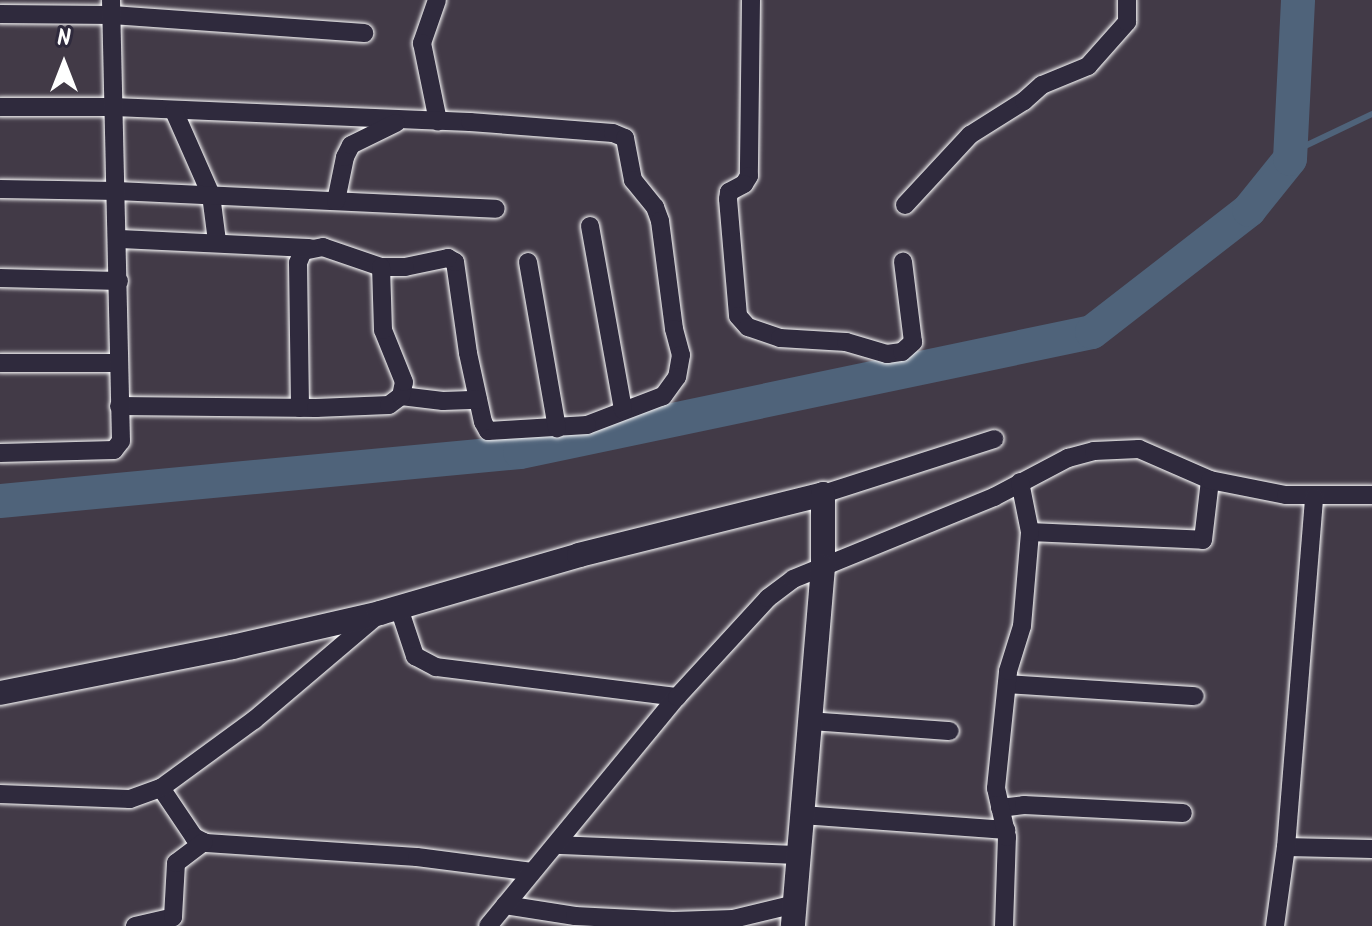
<!DOCTYPE html>
<style>
body{margin:0}
#map{position:relative;width:1372px;height:926px;overflow:hidden;background:#423a47;font-family:Kalam,sans-serif}
div>[style]{position:absolute}
.stream>*{height:6px;margin:-3px;padding:0 3px;transform-origin:3px;border-radius:3px;background:#4f637a}
.river>*{height:34px;margin:-17px;padding:0 17px;transform-origin:17px;border-radius:17px;background:#4f637a}
.roads{filter:drop-shadow(0 0 2px #fff) drop-shadow(0 0 2px #fff)}
.street>*{height:18px;margin:-9px;padding:0 9px;transform-origin:9px;border-radius:9px;background:#2f2a3d}
.secondary>*{height:24px;margin:-12px;padding:0 12px;transform-origin:12px;border-radius:12px;background:#2f2a3d}
span{translate:-50% -50%;white-space:nowrap;text-align:center;line-height:1.15;-webkit-text-stroke:8px #2f2a3d;paint-order:stroke}
.north{position:absolute;left:24px;top:24px;width:80px;height:80px;-webkit-text-stroke:6px #2f2a3d;paint-order:stroke;rotate:0deg;font-size:22px;font-weight:700;line-height:32px;text-align:center;color:#fff}
.north::after{content:'';display:block;margin:auto;width:28px;height:36px;background:#fff;clip-path:polygon(50% 0,100% 100%,50% 72%,0 100%)}
</style>
<div id="map">
<div class="stream">
<i style="left:1290px;top:159px;width:20px;rotate:-41deg"></i>
<i style="left:1305px;top:146px;width:74px;rotate:-25.5deg"></i>
</div>
<div class="river">
<i style="left:0;top:501px;width:522px;rotate:-5.38deg"></i>
<i style="left:520px;top:452px;width:584px;rotate:-11.85deg"></i>
<i style="left:1092px;top:332px;width:199px;rotate:-37.8deg"></i>
<i style="left:1249px;top:210px;width:65px;rotate:-51.2deg"></i>
<i style="left:1290px;top:159px;width:159px;rotate:-87.1deg"></i>
</div>
<div class="roads">
<div class="street">
<i style="left:437px;top:0;width:46px;rotate:109.2deg"></i>
<i style="left:422px;top:43px;width:80px;rotate:78.4deg"></i>
<i style="left:751px;top:0;width:176px;rotate:90.7deg"></i>
<i style="left:749px;top:176px;width:9px;rotate:122deg"></i>
<i style="left:744px;top:184px;width:17px;rotate:152deg"></i>
<i style="left:729px;top:192px;width:7px;rotate:98deg"></i>
<i style="left:728px;top:199px;width:117px;rotate:85.1deg"></i>
<i style="left:738px;top:316px;width:15px;rotate:48deg"></i>
<i style="left:748px;top:327px;width:34px;rotate:19deg"></i>
<i style="left:780px;top:338px;width:66px;rotate:3.5deg"></i>
<i style="left:846px;top:342px;width:43px;rotate:16.3deg"></i>
<i style="left:887px;top:354px;width:15px;rotate:-8deg"></i>
<i style="left:902px;top:352px;width:15px;rotate:-42deg"></i>
<i style="left:913px;top:342px;width:81px;rotate:-97.1deg"></i>
<i style="left:0;top:14px;width:112px;rotate:0.5deg"></i>
<i style="left:112px;top:15px;width:253px;rotate:4.1deg"></i>
<i style="left:0;top:107px;width:114px"></i>
<i style="left:114px;top:107px;width:356px;rotate:2.4deg"></i>
<i style="left:470px;top:122px;width:143px;rotate:4.4deg"></i>
<i style="left:613px;top:133px;width:13px;rotate:23deg"></i>
<i style="left:625px;top:138px;width:43px;rotate:79.2deg"></i>
<i style="left:633px;top:180px;width:35px;rotate:51deg"></i>
<i style="left:655px;top:207px;width:15px;rotate:70deg"></i>
<i style="left:660px;top:221px;width:109px;rotate:82.6deg"></i>
<i style="left:674px;top:329px;width:27px;rotate:75deg"></i>
<i style="left:681px;top:355px;width:22px;rotate:100deg"></i>
<i style="left:677px;top:377px;width:24px;rotate:126deg"></i>
<i style="left:663px;top:396px;width:81px;rotate:159.1deg"></i>
<i style="left:587px;top:425px;width:99px;rotate:176.5deg"></i>
<i style="left:488px;top:431px;width:10px;rotate:-119deg"></i>
<i style="left:483px;top:422px;width:71px;rotate:-102.3deg"></i>
<i style="left:468px;top:353px;width:92px;rotate:-98.1deg"></i>
<i style="left:455px;top:262px;width:8px;rotate:-150deg"></i>
<i style="left:448px;top:258px;width:44px;rotate:168.2deg"></i>
<i style="left:405px;top:267px;width:24px;rotate:180deg"></i>
<i style="left:381px;top:267px;width:61px;rotate:-161deg"></i>
<i style="left:323px;top:247px;width:20px;rotate:169deg"></i>
<i style="left:303px;top:251px;width:13px;rotate:113deg"></i>
<i style="left:298px;top:263px;width:145px;rotate:89.2deg"></i>
<i style="left:174px;top:111px;width:92px;rotate:66.2deg"></i>
<i style="left:211px;top:195px;width:46px;rotate:82.6deg"></i>
<i style="left:0;top:189px;width:117px;rotate:1deg"></i>
<i style="left:117px;top:191px;width:379px;rotate:2.7deg"></i>
<i style="left:336px;top:201px;width:45px;rotate:-78.4deg"></i>
<i style="left:345px;top:157px;width:13px;rotate:-63deg"></i>
<i style="left:351px;top:145px;width:50px;rotate:-26.1deg"></i>
<i style="left:905px;top:205px;width:96px;rotate:-47.1deg"></i>
<i style="left:970px;top:135px;width:64px;rotate:-32.2deg"></i>
<i style="left:1024px;top:101px;width:24px;rotate:-42deg"></i>
<i style="left:1042px;top:85px;width:50px;rotate:-22.4deg"></i>
<i style="left:1088px;top:66px;width:59px;rotate:-48.4deg"></i>
<i style="left:1127px;top:22px;width:22px;rotate:-90deg"></i>
<i style="left:590px;top:226px;width:187px;rotate:79.8deg"></i>
<i style="left:119px;top:239px;width:191px;rotate:2.7deg"></i>
<i style="left:528px;top:262px;width:169px;rotate:80.1deg"></i>
<i style="left:0;top:278px;width:119px;rotate:1.4deg"></i>
<i style="left:0;top:363px;width:116px"></i>
<i style="left:401px;top:396px;width:42px;rotate:6.8deg"></i>
<i style="left:443px;top:401px;width:35px;rotate:-2deg"></i>
<i style="left:119px;top:406px;width:197px;rotate:0.6deg"></i>
<i style="left:316px;top:408px;width:73px;rotate:-2.4deg"></i>
<i style="left:389px;top:405px;width:15px;rotate:-37deg"></i>
<i style="left:401px;top:396px;width:14px;rotate:-78deg"></i>
<i style="left:404px;top:382px;width:56px;rotate:-112deg"></i>
<i style="left:383px;top:330px;width:63px;rotate:-91.8deg"></i>
<i style="left:0;top:453px;width:114px;rotate:-1.5deg"></i>
<i style="left:114px;top:450px;width:11px;rotate:-52deg"></i>
<i style="left:121px;top:441px;width:441px;rotate:-91.3deg"></i>
<i style="left:823px;top:494px;width:180px;rotate:-17.8deg"></i>
<i style="left:1030px;top:532px;width:173px;rotate:2.6deg"></i>
<i style="left:1203px;top:540px;width:60px;rotate:-83.3deg"></i>
<i style="left:399px;top:608px;width:51px;rotate:71.6deg"></i>
<i style="left:415px;top:656px;width:24px;rotate:28deg"></i>
<i style="left:436px;top:667px;width:243px;rotate:7.1deg"></i>
<i style="left:1007px;top:684px;width:188px;rotate:3.7deg"></i>
<i style="left:810px;top:721px;width:140px;rotate:4.1deg"></i>
<i style="left:161px;top:788px;width:59px;rotate:56deg"></i>
<i style="left:194px;top:837px;width:13px;rotate:27deg"></i>
<i style="left:206px;top:843px;width:211px;rotate:3.8deg"></i>
<i style="left:417px;top:857px;width:116px;rotate:7.4deg"></i>
<i style="left:0;top:794px;width:130px;rotate:2.2deg"></i>
<i style="left:130px;top:799px;width:33px;rotate:-20deg"></i>
<i style="left:161px;top:788px;width:115px;rotate:-36.2deg"></i>
<i style="left:254px;top:720px;width:162px;rotate:-40.3deg"></i>
<i style="left:1000px;top:808px;width:24px;rotate:-7deg"></i>
<i style="left:1024px;top:805px;width:159px;rotate:2.9deg"></i>
<i style="left:802px;top:815px;width:205px;rotate:4.2deg"></i>
<i style="left:558px;top:845px;width:241px;rotate:2.4deg"></i>
<i style="left:1286px;top:847px;width:86px;rotate:1.3deg"></i>
<i style="left:505px;top:905px;width:71px;rotate:8.9deg"></i>
<i style="left:575px;top:916px;width:98px;rotate:2.9deg"></i>
<i style="left:673px;top:921px;width:60px;rotate:-1.9deg"></i>
<i style="left:733px;top:919px;width:64px;rotate:-13.6deg"></i>
<i style="left:135px;top:926px;width:39px;rotate:-13deg"></i>
<i style="left:173px;top:917px;width:54px;rotate:-86.8deg"></i>
<i style="left:176px;top:863px;width:35px;rotate:-37deg"></i>
<i style="left:488px;top:926px;width:297px;rotate:-50.5deg"></i>
<i style="left:677px;top:697px;width:134px;rotate:-47.4deg"></i>
<i style="left:768px;top:598px;width:31px;rotate:-37deg"></i>
<i style="left:793px;top:579px;width:217px;rotate:-22.2deg"></i>
<i style="left:994px;top:497px;width:84px;rotate:-27.8deg"></i>
<i style="left:1068px;top:458px;width:27px;rotate:-15deg"></i>
<i style="left:1094px;top:451px;width:45px;rotate:-2.5deg"></i>
<i style="left:1139px;top:449px;width:77px;rotate:23.6deg"></i>
<i style="left:1210px;top:480px;width:77px;rotate:11.2deg"></i>
<i style="left:1286px;top:495px;width:86px"></i>
<i style="left:1004px;top:926px;width:89px;rotate:-88.1deg"></i>
<i style="left:1007px;top:837px;width:50px;rotate:-102.7deg"></i>
<i style="left:996px;top:788px;width:118px;rotate:-84.1deg"></i>
<i style="left:1008px;top:671px;width:47px;rotate:-72.7deg"></i>
<i style="left:1022px;top:626px;width:94px;rotate:-85.1deg"></i>
<i style="left:1030px;top:532px;width:51px;rotate:-101.3deg"></i>
<i style="left:1275px;top:926px;width:80px;rotate:-82.1deg"></i>
<i style="left:1286px;top:847px;width:351px;rotate:-85.4deg"></i>
</div>
<div class="secondary">
<i style="left:0;top:693px;width:237px;rotate:-11.2deg"></i>
<i style="left:232px;top:647px;width:152px;rotate:-12.9deg"></i>
<i style="left:380px;top:613px;width:207px;rotate:-16.2deg"></i>
<i style="left:579px;top:555px;width:252px;rotate:-14deg"></i>
<i style="left:823px;top:494px;width:73px;rotate:90deg"></i>
<i style="left:823px;top:567px;width:360px;rotate:94.8deg"></i>
</div>
</div>
<div class="north">N</div>
</div>
